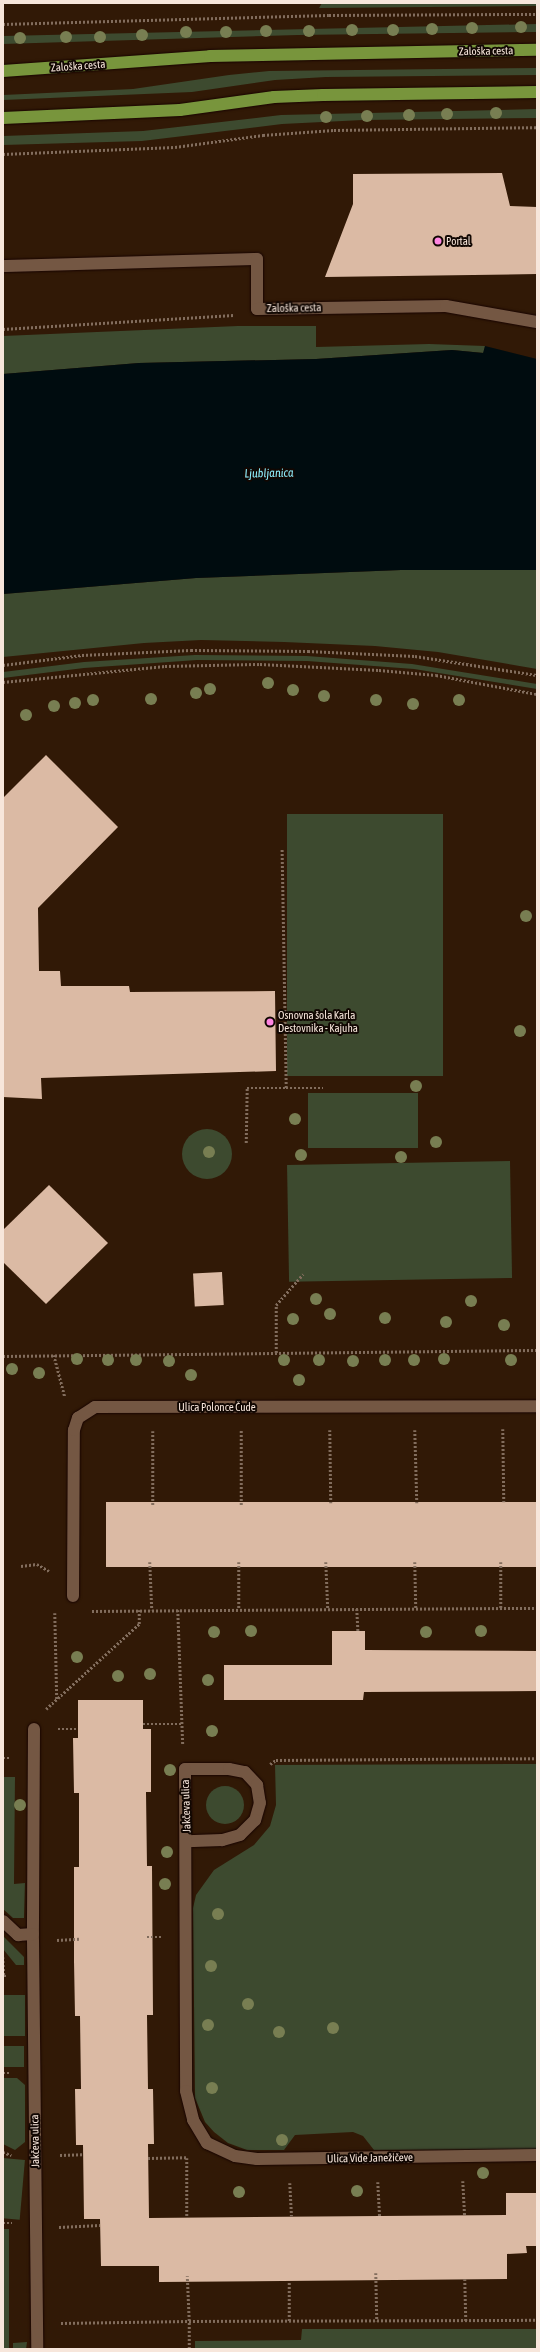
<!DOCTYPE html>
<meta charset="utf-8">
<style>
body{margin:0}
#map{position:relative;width:540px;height:2352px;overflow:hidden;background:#311906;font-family:"Asap Condensed",sans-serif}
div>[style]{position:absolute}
.green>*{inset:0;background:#3d4a2f;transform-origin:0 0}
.round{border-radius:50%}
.water>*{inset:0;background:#000c0f}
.building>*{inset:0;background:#dbbaa4;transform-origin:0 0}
.path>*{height:2.5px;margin-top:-1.25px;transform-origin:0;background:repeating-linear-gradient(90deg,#826d5d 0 2px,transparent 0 4px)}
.roads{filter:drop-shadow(0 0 1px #180400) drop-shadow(0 0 1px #180400)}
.lane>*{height:12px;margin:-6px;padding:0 6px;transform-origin:6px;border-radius:6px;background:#745743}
.street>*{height:12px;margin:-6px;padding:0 6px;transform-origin:6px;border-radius:6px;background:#745743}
.primary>*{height:12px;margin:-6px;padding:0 6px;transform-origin:6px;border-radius:6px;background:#78953c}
.trees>*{width:12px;height:12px;margin:-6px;border-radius:50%;background:#787e52}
.dots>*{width:11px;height:11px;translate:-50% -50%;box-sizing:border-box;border:2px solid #110702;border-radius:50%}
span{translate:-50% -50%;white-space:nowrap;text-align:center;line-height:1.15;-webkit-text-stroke:4px #110702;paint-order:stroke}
.street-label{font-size:11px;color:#f7e6db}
.poi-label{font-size:11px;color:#f7e6db}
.left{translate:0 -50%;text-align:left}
.water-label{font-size:12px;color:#8decfa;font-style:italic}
.frame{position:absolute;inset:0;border:4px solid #f7e6db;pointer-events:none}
</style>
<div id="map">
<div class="green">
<i style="clip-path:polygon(322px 3px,537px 3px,537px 6px,319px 8px)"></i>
<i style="clip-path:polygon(537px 24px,537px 32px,298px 35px,3px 44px,3px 36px)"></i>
<i style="clip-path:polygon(537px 68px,537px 75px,326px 77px,275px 80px,192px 92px,3px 100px,3px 95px,133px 89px,229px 75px,269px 71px)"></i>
<i style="clip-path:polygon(537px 109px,537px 118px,363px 120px,282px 124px,142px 141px,3px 145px,3px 136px,143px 131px,281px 115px)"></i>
<i style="clip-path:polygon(238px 326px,316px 326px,316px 347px,429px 344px,485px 346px,484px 353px,452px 350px,316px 359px,139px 363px,3px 374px,3px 336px)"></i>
<i style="clip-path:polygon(401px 570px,537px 570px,537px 669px,438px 652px,375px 646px,284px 642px,201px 640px,144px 643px,3px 657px,3px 594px,196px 578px)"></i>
<i style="clip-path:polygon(195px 655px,307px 656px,412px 664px,537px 684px,537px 689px,414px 669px,307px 661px,197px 660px,84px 668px,3px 678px,3px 672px,84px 662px)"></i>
<i style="left:443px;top:814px;width:262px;height:156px;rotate:90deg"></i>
<i style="left:308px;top:1093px;width:110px;height:55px"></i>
<i class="round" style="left:182px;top:1129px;width:50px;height:50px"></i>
<i style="left:510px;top:1161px;width:117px;height:223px;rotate:89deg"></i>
<i style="clip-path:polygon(537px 1764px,537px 2149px,374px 2150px,363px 2136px,353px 2132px,295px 2135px,284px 2150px,247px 2150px,228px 2143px,214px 2132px,205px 2122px,195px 2098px,193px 1908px,196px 1895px,214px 1870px,254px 1845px,270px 1826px,276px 1805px,275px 1765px)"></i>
<i style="clip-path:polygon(3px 1777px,15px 1777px,14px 1884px,25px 1883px,24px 1918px,13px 1918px,3px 1909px)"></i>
<i class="round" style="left:206px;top:1786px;width:38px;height:38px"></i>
<i style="clip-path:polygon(3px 1936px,24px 1957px,24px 1965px,16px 1965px,3px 1949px)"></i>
<i style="left:3px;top:1995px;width:22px;height:41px"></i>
<i style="left:3px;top:2046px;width:21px;height:21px"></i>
<i style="clip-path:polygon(3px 2078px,17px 2078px,25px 2085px,25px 2142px,15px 2150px,3px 2144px)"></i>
<i style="left:3px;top:2158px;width:22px;height:60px;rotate:5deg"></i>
<i style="left:3px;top:2229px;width:6px;height:120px"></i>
<i style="clip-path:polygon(302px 2329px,537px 2329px,537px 2349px,195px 2349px,195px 2341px,301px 2340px)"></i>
<i style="clip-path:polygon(27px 2342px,26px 2349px,13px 2349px,13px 2343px)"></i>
</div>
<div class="water">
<i style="clip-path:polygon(485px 346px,537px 359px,537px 570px,401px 570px,196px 578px,3px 594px,3px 374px,139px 363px,316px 359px,452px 350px,483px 353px)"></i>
</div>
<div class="building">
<i style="clip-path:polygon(502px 173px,510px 206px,537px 207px,537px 274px,325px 277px,353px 204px,353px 174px)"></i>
<i style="clip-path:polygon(46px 755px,118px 827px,38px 908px,39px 971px,60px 971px,61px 986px,129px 986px,130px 992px,275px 991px,276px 1071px,41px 1078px,42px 1099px,3px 1097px,3px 798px)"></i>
<i style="clip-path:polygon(49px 1185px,108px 1243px,46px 1304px,3px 1262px,3px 1230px)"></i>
<i style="left:222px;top:1272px;width:33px;height:29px;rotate:87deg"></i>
<i style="left:537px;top:1502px;width:65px;height:431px;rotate:90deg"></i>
<i style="clip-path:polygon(332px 1631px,365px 1631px,365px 1650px,537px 1651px,537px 1691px,364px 1692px,363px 1700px,224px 1700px,224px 1665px,332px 1665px)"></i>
<i style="clip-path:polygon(78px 1700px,143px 1700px,143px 1729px,151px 1729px,151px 1792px,146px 1792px,147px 1866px,152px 1866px,153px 2015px,147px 2015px,148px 2089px,153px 2089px,154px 2144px,148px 2144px,149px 2218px,506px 2215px,506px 2193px,537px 2193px,537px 2246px,526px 2246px,527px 2253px,507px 2254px,507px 2279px,159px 2282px,159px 2266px,101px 2266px,100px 2219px,84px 2219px,83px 2145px,76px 2145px,75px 2089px,81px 2089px,80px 2016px,75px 2016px,74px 1961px,74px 1867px,79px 1867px,79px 1793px,74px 1793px,73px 1738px,78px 1738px)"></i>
</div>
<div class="path">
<i style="left:3px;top:24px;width:326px;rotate:-1.6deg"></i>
<i style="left:329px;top:15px;width:208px;rotate:-0.3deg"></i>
<i style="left:3px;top:154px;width:172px;rotate:-2.3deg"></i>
<i style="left:175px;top:147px;width:89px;rotate:-7.8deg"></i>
<i style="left:263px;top:135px;width:71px;rotate:-4deg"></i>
<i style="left:334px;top:130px;width:203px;rotate:-0.8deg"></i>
<i style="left:3px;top:329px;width:231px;rotate:-3.5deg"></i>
<i style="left:3px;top:665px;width:80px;rotate:-7.2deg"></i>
<i style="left:82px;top:655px;width:109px;rotate:-2.6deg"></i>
<i style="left:191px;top:650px;width:117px;rotate:0.5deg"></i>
<i style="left:308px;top:651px;width:107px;rotate:2.7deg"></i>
<i style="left:415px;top:656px;width:123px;rotate:8.9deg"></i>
<i style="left:3px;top:682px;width:163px;rotate:-5.6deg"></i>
<i style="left:165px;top:666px;width:95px;rotate:-1.2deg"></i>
<i style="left:260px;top:664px;width:119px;rotate:2.9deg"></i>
<i style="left:379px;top:670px;width:57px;rotate:5deg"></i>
<i style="left:436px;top:675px;width:103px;rotate:10.7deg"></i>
<i style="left:286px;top:1088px;width:37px"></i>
<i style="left:246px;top:1143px;width:55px;rotate:-89deg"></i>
<i style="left:247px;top:1088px;width:39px"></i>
<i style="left:286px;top:1088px;width:239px;rotate:-91deg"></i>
<i style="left:276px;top:1353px;width:48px;rotate:-90deg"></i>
<i style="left:276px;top:1305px;width:41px;rotate:-48.9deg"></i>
<i style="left:54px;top:1355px;width:43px;rotate:75.3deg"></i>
<i style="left:3px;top:1356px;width:534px;rotate:-0.64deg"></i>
<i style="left:503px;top:1429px;width:73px;rotate:89.2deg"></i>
<i style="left:330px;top:1430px;width:73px;rotate:89.2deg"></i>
<i style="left:415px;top:1430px;width:73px;rotate:88.4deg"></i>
<i style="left:153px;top:1431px;width:74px;rotate:90deg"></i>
<i style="left:241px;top:1505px;width:75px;rotate:-90deg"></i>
<i style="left:150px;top:1562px;width:48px;rotate:87.6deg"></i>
<i style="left:239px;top:1562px;width:47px;rotate:90deg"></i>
<i style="left:326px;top:1562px;width:47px;rotate:87.6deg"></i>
<i style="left:415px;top:1562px;width:47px;rotate:88.8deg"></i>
<i style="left:501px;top:1562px;width:46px;rotate:90deg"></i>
<i style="left:21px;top:1566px;width:16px;rotate:-7deg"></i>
<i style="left:37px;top:1564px;width:14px;rotate:30deg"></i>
<i style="left:357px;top:1609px;width:22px;rotate:87deg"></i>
<i style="left:178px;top:1610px;width:135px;rotate:87.9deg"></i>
<i style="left:92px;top:1611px;width:445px;rotate:-0.4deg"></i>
<i style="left:55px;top:1613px;width:86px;rotate:88.7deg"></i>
<i style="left:46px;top:1709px;width:126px;rotate:-42.4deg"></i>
<i style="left:139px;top:1624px;width:14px;rotate:-90deg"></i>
<i style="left:143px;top:1724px;width:39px"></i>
<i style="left:58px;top:1729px;width:20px"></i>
<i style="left:3px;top:1758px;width:7px"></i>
<i style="left:270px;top:1764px;width:7px;rotate:-34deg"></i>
<i style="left:276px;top:1760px;width:261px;rotate:-0.4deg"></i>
<i style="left:147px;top:1937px;width:15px"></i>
<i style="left:57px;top:1940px;width:22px;rotate:-3deg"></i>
<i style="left:3px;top:1957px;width:19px;rotate:87deg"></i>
<i style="left:4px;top:1976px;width:4px"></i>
<i style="left:3px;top:2073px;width:7px"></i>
<i style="left:3px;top:2152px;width:9px;rotate:21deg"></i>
<i style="left:60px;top:2155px;width:23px;rotate:-2deg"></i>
<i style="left:148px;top:2158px;width:39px;rotate:-1deg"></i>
<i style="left:187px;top:2158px;width:59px;rotate:90deg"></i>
<i style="left:463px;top:2181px;width:34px;rotate:87deg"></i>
<i style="left:378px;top:2182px;width:34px;rotate:87deg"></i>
<i style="left:290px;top:2183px;width:33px;rotate:87deg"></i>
<i style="left:3px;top:2223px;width:9px"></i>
<i style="left:59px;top:2227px;width:41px;rotate:-2.8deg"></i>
<i style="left:376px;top:2273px;width:48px;rotate:88.8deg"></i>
<i style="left:465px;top:2279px;width:42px;rotate:88.6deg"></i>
<i style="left:289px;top:2321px;width:40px;rotate:-90deg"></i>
<i style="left:61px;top:2323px;width:128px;rotate:-0.9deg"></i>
<i style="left:189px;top:2321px;width:45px;rotate:-92.5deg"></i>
<i style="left:189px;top:2349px;width:28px;rotate:-90deg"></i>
<i style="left:189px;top:2321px;width:348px;rotate:-0.2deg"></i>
</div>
<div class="roads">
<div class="lane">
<i style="left:3px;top:266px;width:254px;rotate:-1.6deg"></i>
<i style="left:257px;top:259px;width:50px;rotate:90deg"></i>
<i style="left:257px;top:309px;width:189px;rotate:-0.9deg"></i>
<i style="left:446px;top:306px;width:92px;rotate:10deg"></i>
<i style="left:73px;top:1596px;width:166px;rotate:-89.7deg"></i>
<i style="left:74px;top:1430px;width:13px;rotate:-72deg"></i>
<i style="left:78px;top:1418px;width:20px;rotate:-33deg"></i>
<i style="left:34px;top:1729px;width:211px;rotate:90.3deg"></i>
<i style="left:33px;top:1940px;width:409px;rotate:89.4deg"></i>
<i style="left:185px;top:1769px;width:44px"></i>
<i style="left:229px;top:1769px;width:16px;rotate:11deg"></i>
<i style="left:245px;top:1772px;width:18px;rotate:47deg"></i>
<i style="left:257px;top:1785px;width:18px;rotate:81deg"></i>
<i style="left:260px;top:1803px;width:18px;rotate:106deg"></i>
<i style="left:255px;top:1820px;width:21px;rotate:135deg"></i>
<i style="left:240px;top:1835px;width:19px;rotate:164deg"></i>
<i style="left:222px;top:1840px;width:35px;rotate:178deg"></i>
<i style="left:3px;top:1921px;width:21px;rotate:43deg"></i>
<i style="left:18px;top:1935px;width:15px;rotate:-4deg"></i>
</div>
<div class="street">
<i style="left:95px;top:1407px;width:442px;rotate:-0.1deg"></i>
<i style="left:185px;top:1769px;width:322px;rotate:89.8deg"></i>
<i style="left:186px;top:2091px;width:30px;rotate:76deg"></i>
<i style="left:193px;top:2120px;width:27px;rotate:59deg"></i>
<i style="left:207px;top:2143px;width:31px;rotate:25deg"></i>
<i style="left:235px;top:2156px;width:22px;rotate:8deg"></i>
<i style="left:257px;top:2159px;width:280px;rotate:-0.8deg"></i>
</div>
<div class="primary">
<i style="left:3px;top:71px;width:208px;rotate:-4.1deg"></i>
<i style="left:210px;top:56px;width:327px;rotate:-1.1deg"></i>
<i style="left:3px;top:118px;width:177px;rotate:-2.6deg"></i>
<i style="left:180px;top:110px;width:95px;rotate:-7.9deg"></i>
<i style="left:274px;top:97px;width:49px;rotate:-2.3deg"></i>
<i style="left:323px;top:95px;width:214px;rotate:-0.8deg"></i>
</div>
</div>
<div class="trees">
<i style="left:521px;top:27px"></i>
<i style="left:472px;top:28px"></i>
<i style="left:432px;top:29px"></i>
<i style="left:352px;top:30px"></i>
<i style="left:393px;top:30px"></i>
<i style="left:266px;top:31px"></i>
<i style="left:309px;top:31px"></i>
<i style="left:186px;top:32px"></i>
<i style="left:226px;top:32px"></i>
<i style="left:142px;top:35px"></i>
<i style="left:66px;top:37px"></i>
<i style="left:100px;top:37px"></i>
<i style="left:20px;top:38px"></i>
<i style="left:496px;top:113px"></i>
<i style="left:447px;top:114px"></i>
<i style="left:409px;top:115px"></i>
<i style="left:367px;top:116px"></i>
<i style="left:326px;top:117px"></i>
<i style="left:268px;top:683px"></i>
<i style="left:210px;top:689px"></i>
<i style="left:293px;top:690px"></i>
<i style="left:196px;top:693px"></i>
<i style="left:324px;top:696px"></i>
<i style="left:151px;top:699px"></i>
<i style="left:93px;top:700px"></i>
<i style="left:376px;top:700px"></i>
<i style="left:459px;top:700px"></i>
<i style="left:75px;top:703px"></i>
<i style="left:413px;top:704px"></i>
<i style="left:54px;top:706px"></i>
<i style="left:26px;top:715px"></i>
<i style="left:526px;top:916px"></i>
<i style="left:520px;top:1031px"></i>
<i style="left:416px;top:1086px"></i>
<i style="left:295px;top:1119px"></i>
<i style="left:436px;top:1142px"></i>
<i style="left:209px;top:1152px"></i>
<i style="left:301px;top:1155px"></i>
<i style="left:401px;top:1157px"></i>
<i style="left:316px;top:1299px"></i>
<i style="left:471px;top:1301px"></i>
<i style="left:330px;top:1314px"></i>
<i style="left:385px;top:1318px"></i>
<i style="left:293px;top:1319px"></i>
<i style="left:446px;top:1322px"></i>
<i style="left:504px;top:1325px"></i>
<i style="left:77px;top:1359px"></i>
<i style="left:444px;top:1359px"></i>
<i style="left:108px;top:1360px"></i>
<i style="left:136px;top:1360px"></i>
<i style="left:284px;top:1360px"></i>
<i style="left:319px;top:1360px"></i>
<i style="left:385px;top:1360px"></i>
<i style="left:414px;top:1360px"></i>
<i style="left:511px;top:1360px"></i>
<i style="left:169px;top:1361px"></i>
<i style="left:353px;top:1361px"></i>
<i style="left:12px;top:1369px"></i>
<i style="left:39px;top:1373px"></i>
<i style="left:191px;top:1375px"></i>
<i style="left:299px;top:1380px"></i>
<i style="left:251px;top:1631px"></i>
<i style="left:481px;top:1631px"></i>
<i style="left:214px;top:1632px"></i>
<i style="left:426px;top:1632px"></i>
<i style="left:77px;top:1657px"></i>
<i style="left:150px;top:1674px"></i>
<i style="left:118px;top:1676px"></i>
<i style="left:208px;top:1680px"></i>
<i style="left:212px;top:1731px"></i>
<i style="left:170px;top:1770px"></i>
<i style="left:20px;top:1805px"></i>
<i style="left:167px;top:1852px"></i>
<i style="left:165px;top:1884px"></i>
<i style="left:218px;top:1914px"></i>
<i style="left:211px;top:1966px"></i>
<i style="left:248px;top:2004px"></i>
<i style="left:208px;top:2025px"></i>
<i style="left:333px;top:2028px"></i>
<i style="left:279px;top:2032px"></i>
<i style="left:212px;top:2088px"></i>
<i style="left:282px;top:2140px"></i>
<i style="left:483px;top:2173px"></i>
<i style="left:357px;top:2191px"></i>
<i style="left:239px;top:2192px"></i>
</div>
<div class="dots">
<i style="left:438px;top:241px;background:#fe86e1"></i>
<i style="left:270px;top:1022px;background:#fe86e1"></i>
</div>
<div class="street-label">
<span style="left:486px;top:51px;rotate:-1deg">Zaloška cesta</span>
<span style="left:78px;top:66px;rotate:-4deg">Zaloška cesta</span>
<span style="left:294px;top:308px;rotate:-1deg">Zaloška cesta</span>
<span style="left:217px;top:1407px">Ulica Polonce Čude</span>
<span style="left:186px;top:1806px;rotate:-92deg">Jakčeva ulica</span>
<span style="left:35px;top:2141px;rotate:-91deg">Jakčeva ulica</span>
<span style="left:370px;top:2158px;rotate:-1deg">Ulica Vide Janežičeve</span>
</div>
<div class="poi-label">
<span class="left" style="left:446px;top:241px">Portal</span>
<span class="left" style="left:278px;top:1022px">Osnovna šola Karla<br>Destovnika - Kajuha</span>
</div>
<div class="water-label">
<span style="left:269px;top:474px;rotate:-1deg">Ljubljanica</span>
</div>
<div class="frame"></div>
</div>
